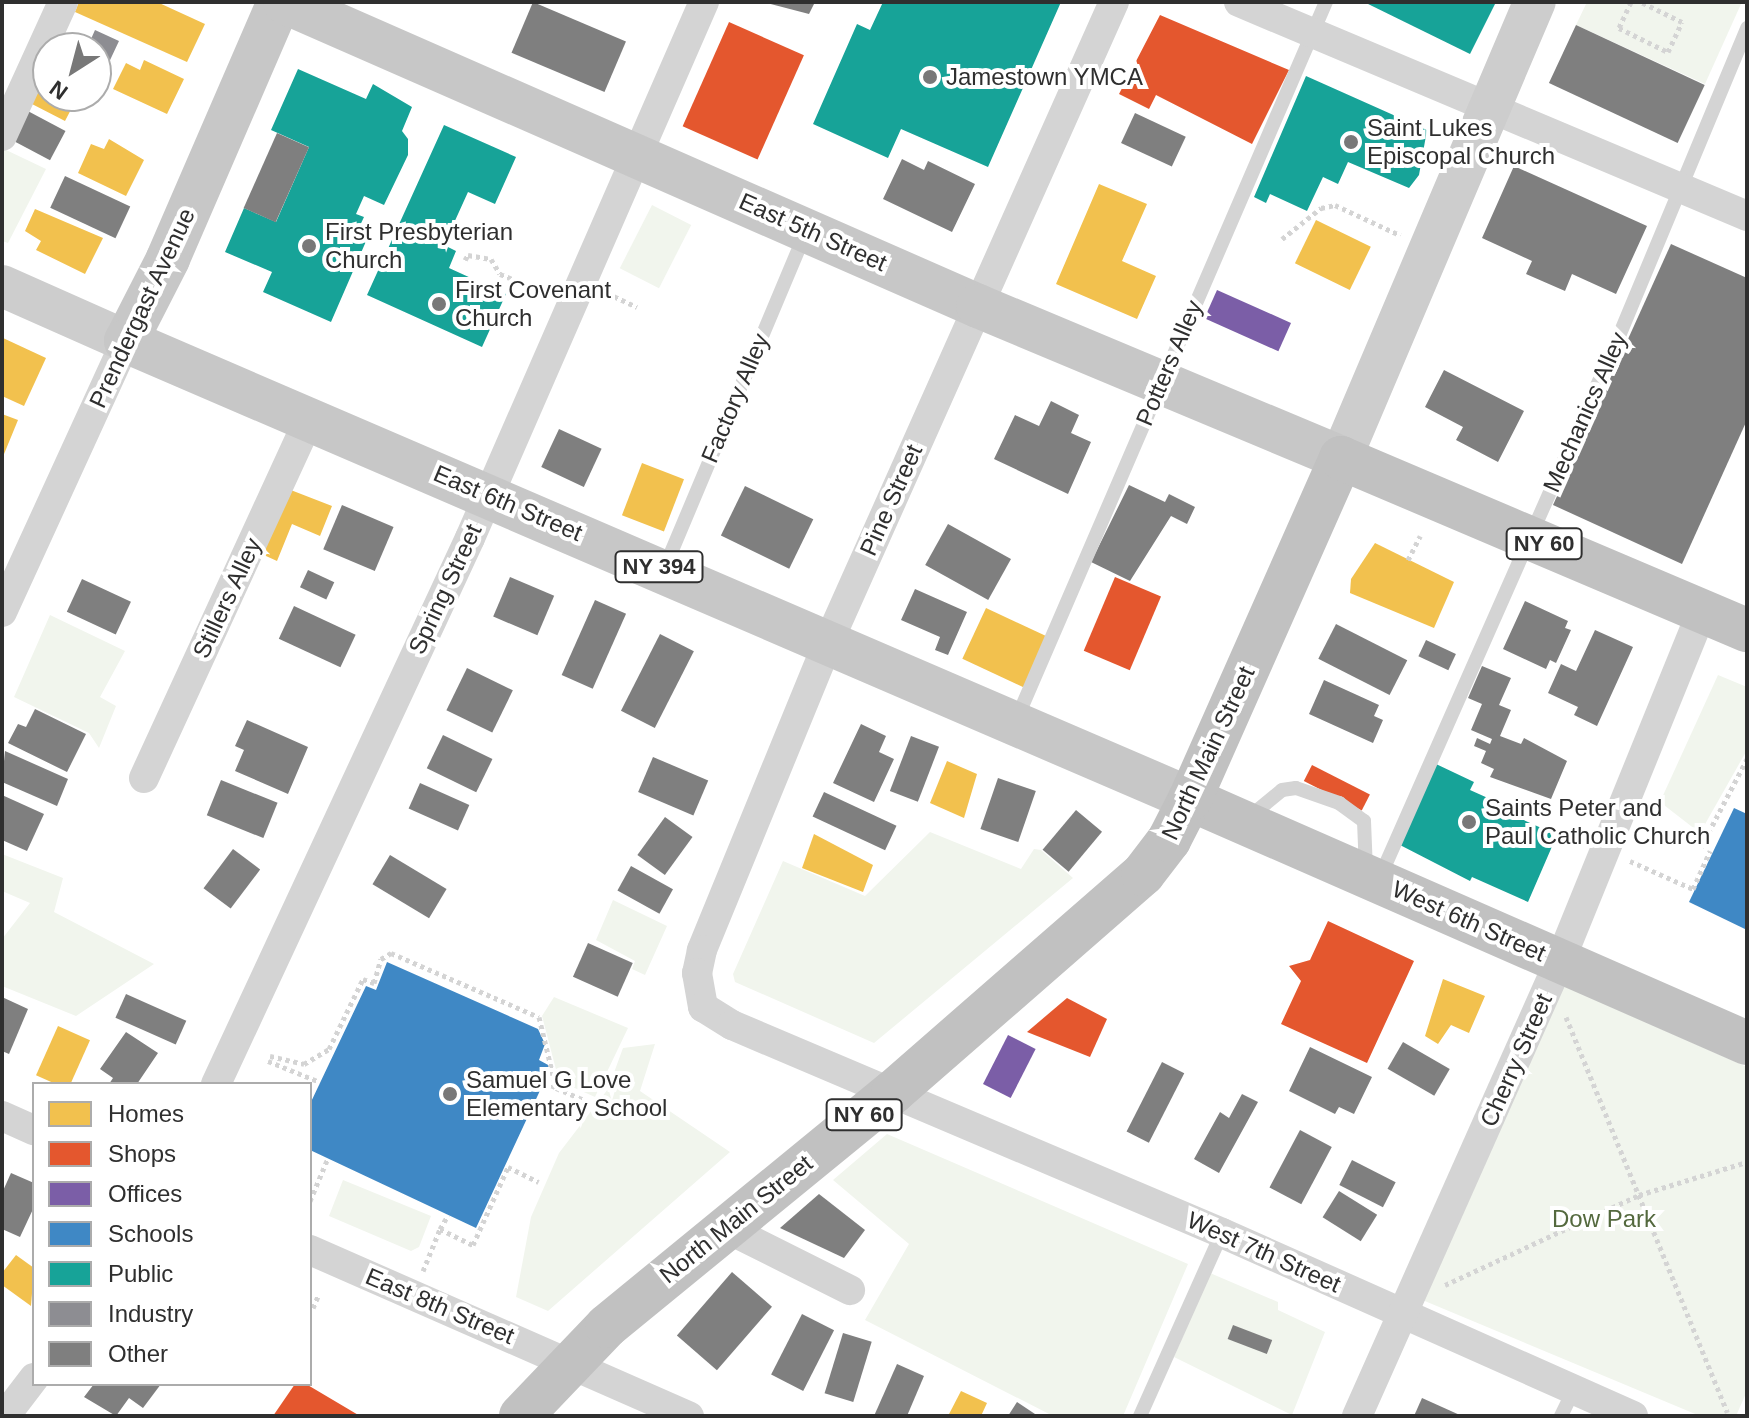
<!DOCTYPE html>
<style>
body{margin:0}
#map{position:relative;width:1749px;height:1418px;overflow:hidden;background:#fff;font-family:Helvetica,sans-serif}
div>[style]{position:absolute}
.green>*{inset:0;background:#f1f5ed;transform-origin:0 0}
.homes>*{inset:0;background:#f2c14e;transform-origin:0 0}
.shops>*{inset:0;background:#e4572e;transform-origin:0 0}
.offices>*{inset:0;background:#7b5ea7;transform-origin:0 0}
.schools>*{inset:0;background:#3f88c5}
.public>*{inset:0;background:#17a398}
.industry>*{inset:0;background:#8d8d92}
.building>*{inset:0;background:#7f7f7f;transform-origin:0 0}
.path>*{height:5px;margin-top:-2.5px;transform-origin:0;background:repeating-linear-gradient(90deg,#d4d4d4 0 4px,transparent 0 8px)}
.lane>*{height:14px;margin:-7px;padding:0 7px;transform-origin:7px;border-radius:7px;background:#d4d4d4}
.street>*{height:30px;margin:-15px;padding:0 15px;transform-origin:15px;border-radius:15px;background:#d4d4d4}
.secondary>*{height:42px;margin:-21px;padding:0 21px;transform-origin:21px;border-radius:21px;background:#cdcdcd}
.primary>*{height:44px;margin:-22px;padding:0 22px;transform-origin:22px;border-radius:22px;background:#c7c7c7}
.highway>*{height:44px;margin:-22px;padding:0 22px;transform-origin:22px;border-radius:22px;background:#c1c1c1}
.dots>*{width:22px;height:22px;translate:-50% -50%;box-sizing:border-box;border:4px solid #fff;border-radius:50%}
span{translate:-50% -50%;white-space:nowrap;text-align:center;line-height:1.15;-webkit-text-stroke:8px #fff;paint-order:stroke}
.shield-label span{padding:2px 6px;background:#fff;border:2px solid;border-radius:6px;-webkit-text-stroke-width:0}
.shield-label{font-size:22px;color:#2f2f2f;font-weight:700}
.poi-label{font-size:24px;color:#2f2f2f}
.left{translate:0 -50%;text-align:left}
.street-label{font-size:24px;color:#2f2f2f}
.park-label{font-size:24px;color:#54693e}
.frame{position:absolute;inset:0;border:4px solid #2f2f2f;pointer-events:none}
.legend{position:absolute;left:32px;top:1082px;width:280px;height:304px;box-sizing:border-box;background:#fff;border:2px solid #acacac;margin:0;padding:10px 14px;list-style:none;font-size:24px;color:#2f2f2f}
.legend li{display:flex;align-items:center;gap:16px;height:40px}
.legend b{width:40px;border:2px solid #acacac}
.north{position:absolute;left:32px;top:32px;width:80px;height:80px;box-sizing:border-box;background:#fff;border:2px solid #acacac;border-radius:50%;rotate:216deg;font-size:22px;font-weight:700;line-height:32px;text-align:center;color:#2f2f2f}
.north::after{content:'';display:block;margin:auto;width:28px;height:36px;background:#787878;clip-path:polygon(50% 0,100% 100%,50% 72%,0 100%)}
</style>
<div id="map">
<div class="green">
<i style="clip-path:polygon(1587px 2px,1738px 2px,1741px 4px,1705px 84px,1576px 25px)"></i>
<i style="clip-path:polygon(4px 149px,46px 169px,8px 243px,2px 241px)"></i>
<i style="left:652px;top:205px;width:44px;height:71px;rotate:27deg"></i>
<i style="clip-path:polygon(50px 615px,125px 651px,100px 697px,116px 706px,99px 748px,89px 733px,14px 697px)"></i>
<i style="clip-path:polygon(1718px 675px,1747px 687px,1747px 750px,1700px 833px,1660px 802px)"></i>
<i style="clip-path:polygon(930px 832px,1021px 869px,1034px 849px,1041px 850px,1073px 878px,874px 1043px,735px 982px,733px 974px,783px 861px,865px 896px)"></i>
<i style="clip-path:polygon(2px 854px,63px 878px,54px 912px,154px 964px,76px 1016px,2px 986px,2px 939px,30px 903px,2px 891px)"></i>
<i style="clip-path:polygon(613px 900px,667px 926px,645px 975px,632px 969px,635px 961px,596px 940px)"></i>
<i style="clip-path:polygon(1560px 984px,1747px 1067px,1747px 1391px,1736px 1416px,1700px 1416px,1420px 1299px)"></i>
<i style="clip-path:polygon(554px 997px,628px 1028px,595px 1097px,559px 1081px,542px 1016px)"></i>
<i style="clip-path:polygon(655px 1044px,640px 1091px,730px 1152px,548px 1311px,516px 1297px,531px 1217px,559px 1153px,608px 1089px,623px 1048px)"></i>
<i style="clip-path:polygon(887px 1134px,1188px 1264px,1123px 1416px,1053px 1416px,865px 1320px,909px 1244px,833px 1180px)"></i>
<i style="clip-path:polygon(343px 1180px,431px 1216px,419px 1247px,411px 1251px,329px 1216px)"></i>
<i style="clip-path:polygon(1210px 1273px,1278px 1302px,1278px 1310px,1325px 1332px,1292px 1415px,1174px 1357px)"></i>
</div>
<div class="homes">
<i style="clip-path:polygon(79px 2px,157px 2px,205px 24px,187px 62px,75px 12px)"></i>
<i style="clip-path:polygon(144px 60px,184px 79px,167px 114px,113px 89px,126px 63px,140px 70px)"></i>
<i style="clip-path:polygon(38px 80px,48px 85px,48px 96px,77px 98px,65px 121px,30px 103px)"></i>
<i style="clip-path:polygon(109px 139px,144px 160px,126px 196px,78px 173px,91px 144px,104px 149px)"></i>
<i style="clip-path:polygon(1099px 184px,1147px 204px,1122px 261px,1156px 276px,1137px 319px,1056px 284px)"></i>
<i style="clip-path:polygon(35px 209px,103px 238px,85px 274px,36px 250px,41px 241px,25px 231px)"></i>
<i style="left:1316px;top:220px;width:61px;height:48px;rotate:26deg"></i>
<i style="clip-path:polygon(3px 338px,46px 358px,24px 406px,2px 396px)"></i>
<i style="clip-path:polygon(2px 414px,18px 420px,2px 459px)"></i>
<i style="left:642px;top:463px;width:45px;height:56px;rotate:21deg"></i>
<i style="clip-path:polygon(283px 487px,332px 506px,320px 536px,292px 524px,277px 561px,255px 551px)"></i>
<i style="clip-path:polygon(1375px 543px,1454px 582px,1434px 628px,1350px 593px,1351px 579px)"></i>
<i style="left:986px;top:608px;width:68px;height:56px;rotate:25deg"></i>
<i style="clip-path:polygon(947px 761px,977px 774px,964px 818px,930px 803px)"></i>
<i style="clip-path:polygon(814px 834px,873px 865px,863px 892px,802px 868px)"></i>
<i style="clip-path:polygon(1443px 979px,1485px 996px,1469px 1033px,1451px 1025px,1438px 1044px,1425px 1036px)"></i>
<i style="left:58px;top:1026px;width:35px;height:54px;rotate:24deg"></i>
<i style="clip-path:polygon(16px 1255px,34px 1268px,31px 1306px,2px 1285px,2px 1273px)"></i>
<i style="clip-path:polygon(961px 1391px,987px 1403px,981px 1416px,948px 1416px)"></i>
</div>
<div class="shops">
<i style="clip-path:polygon(1160px 15px,1289px 70px,1252px 144px,1156px 95px,1149px 109px,1119px 94px)"></i>
<i style="left:729px;top:22px;width:82px;height:114px;rotate:24deg"></i>
<i style="left:1115px;top:577px;width:50px;height:80px;rotate:23deg"></i>
<i style="left:1312px;top:765px;width:65px;height:18px;rotate:27deg"></i>
<i style="clip-path:polygon(1328px 921px,1414px 961px,1367px 1063px,1281px 1024px,1301px 981px,1289px 966px,1310px 960px)"></i>
<i style="clip-path:polygon(1067px 998px,1107px 1019px,1090px 1057px,1027px 1032px)"></i>
<i style="clip-path:polygon(295px 1384px,306px 1384px,360px 1416px,273px 1416px)"></i>
</div>
<div class="offices">
<i style="left:1217px;top:290px;width:81px;height:31px;rotate:24deg"></i>
<i style="left:1008px;top:1035px;width:31px;height:55px;rotate:27deg"></i>
</div>
<div class="schools">
<i style="clip-path:polygon(1734px 808px,1747px 814px,1747px 930px,1689px 902px)"></i>
<i style="clip-path:polygon(387px 962px,538px 1029px,545px 1044px,539px 1060px,550px 1066px,544px 1082px,476px 1228px,310px 1150px,310px 1104px,366px 986px,376px 990px)"></i>
</div>
<div class="public">
<i style="clip-path:polygon(883px 2px,1061px 2px,988px 167px,901px 129px,888px 158px,813px 124px,857px 24px,870px 30px)"></i>
<i style="clip-path:polygon(1364px 2px,1496px 2px,1470px 54px)"></i>
<i style="clip-path:polygon(298px 69px,366px 99px,373px 84px,412px 107px,402px 131px,408px 139px,408px 155px,384px 205px,364px 196px,356px 214px,364px 217px,356px 234px,367px 239px,331px 322px,263px 292px,272px 272px,225px 252px,244px 208px,276px 222px,309px 147px,271px 130px)"></i>
<i style="clip-path:polygon(1306px 76px,1427px 130px,1419px 175px,1409px 188px,1348px 162px,1338px 184px,1323px 177px,1307px 211px,1270px 194px,1266px 203px,1254px 197px)"></i>
<i style="clip-path:polygon(444px 125px,516px 157px,495px 204px,468px 192px,444px 245px,456px 251px,449px 268px,506px 294px,482px 347px,367px 295px)"></i>
<i style="clip-path:polygon(1436px 764px,1474px 782px,1470px 790px,1499px 803px,1497px 808px,1557px 835px,1528px 902px,1472px 877px,1470px 881px,1400px 845px)"></i>
</div>
<div class="industry">
<i style="clip-path:polygon(95px 30px,119px 41px,96px 90px,96px 48px,87px 48px)"></i>
</div>
<div class="building">
<i style="left:533px;top:2px;width:101px;height:55px;rotate:23deg"></i>
<i style="clip-path:polygon(763px 2px,815px 2px,809px 14px)"></i>
<i style="left:1576px;top:25px;width:142px;height:64px;rotate:25deg"></i>
<i style="left:24px;top:109px;width:47px;height:33px;rotate:28deg"></i>
<i style="left:1135px;top:113px;width:56px;height:33px;rotate:25deg"></i>
<i style="left:277px;top:133px;width:35px;height:82px;rotate:24deg"></i>
<i style="clip-path:polygon(902px 159px,924px 170px,928px 161px,975px 184px,952px 232px,883px 199px)"></i>
<i style="clip-path:polygon(1514px 166px,1647px 226px,1616px 294px,1572px 274px,1565px 291px,1526px 274px,1532px 261px,1482px 238px)"></i>
<i style="left:65px;top:176px;width:72px;height:35px;rotate:25deg"></i>
<i style="clip-path:polygon(1671px 244px,1747px 278px,1747px 420px,1682px 564px,1553px 505px)"></i>
<i style="clip-path:polygon(1444px 370px,1524px 411px,1498px 462px,1456px 440px,1463px 427px,1425px 407px)"></i>
<i style="clip-path:polygon(1051px 401px,1079px 415px,1071px 433px,1091px 442px,1068px 494px,994px 459px,1015px 415px,1039px 426px)"></i>
<i style="left:559px;top:429px;width:47px;height:42px;rotate:25deg"></i>
<i style="clip-path:polygon(1129px 485px,1165px 502px,1169px 494px,1195px 507px,1187px 524px,1171px 516px,1130px 581px,1091px 562px)"></i>
<i style="left:745px;top:486px;width:76px;height:55px;rotate:26deg"></i>
<i style="left:342px;top:505px;width:56px;height:48px;rotate:23deg"></i>
<i style="left:948px;top:524px;width:72px;height:47px;rotate:29deg"></i>
<i style="left:308px;top:570px;width:29px;height:19px;rotate:25deg"></i>
<i style="left:510px;top:577px;width:48px;height:43px;rotate:23deg"></i>
<i style="left:82px;top:579px;width:54px;height:36px;rotate:25deg"></i>
<i style="clip-path:polygon(915px 589px,967px 612px,948px 655px,935px 650px,940px 637px,901px 620px)"></i>
<i style="left:595px;top:600px;width:34px;height:82px;rotate:24deg"></i>
<i style="clip-path:polygon(1525px 601px,1568px 621px,1565px 628px,1571px 630px,1556px 663px,1550px 660px,1546px 669px,1503px 649px)"></i>
<i style="left:294px;top:606px;width:68px;height:36px;rotate:25deg"></i>
<i style="left:1336px;top:624px;width:80px;height:39px;rotate:27deg"></i>
<i style="clip-path:polygon(1595px 630px,1633px 647px,1597px 726px,1574px 715px,1578px 707px,1548px 693px,1561px 664px,1576px 671px)"></i>
<i style="left:660px;top:634px;width:38px;height:86px;rotate:27deg"></i>
<i style="left:1426px;top:640px;width:33px;height:18px;rotate:25deg"></i>
<i style="clip-path:polygon(1482px 666px,1511px 678px,1499px 705px,1511px 710px,1500px 736px,1521px 744px,1524px 738px,1567px 761px,1551px 799px,1490px 777px,1494px 769px,1481px 763px,1486px 751px,1474px 746px,1477px 738px,1490px 744px,1492px 739px,1471px 730px,1482px 704px,1468px 698px)"></i>
<i style="left:467px;top:668px;width:51px;height:47px;rotate:26deg"></i>
<i style="clip-path:polygon(1324px 680px,1379px 705px,1374px 716px,1383px 720px,1373px 743px,1309px 714px)"></i>
<i style="clip-path:polygon(35px 709px,86px 734px,67px 772px,8px 743px,18px 724px,26px 727px)"></i>
<i style="clip-path:polygon(247px 720px,308px 747px,288px 794px,235px 771px,244px 750px,235px 746px)"></i>
<i style="clip-path:polygon(861px 724px,886px 736px,879px 752px,894px 759px,874px 802px,833px 783px)"></i>
<i style="left:443px;top:735px;width:55px;height:37px;rotate:26deg"></i>
<i style="left:911px;top:736px;width:30px;height:59px;rotate:21deg"></i>
<i style="clip-path:polygon(5px 751px,68px 779px,57px 806px,2px 782px)"></i>
<i style="left:653px;top:757px;width:60px;height:38px;rotate:23deg"></i>
<i style="left:998px;top:778px;width:40px;height:54px;rotate:19deg"></i>
<i style="left:221px;top:780px;width:61px;height:38px;rotate:22deg"></i>
<i style="left:420px;top:783px;width:54px;height:28px;rotate:24deg"></i>
<i style="left:824px;top:792px;width:80px;height:27px;rotate:25deg"></i>
<i style="clip-path:polygon(2px 795px,44px 814px,27px 851px,2px 840px)"></i>
<i style="left:1076px;top:810px;width:34px;height:52px;rotate:40deg"></i>
<i style="left:665px;top:817px;width:34px;height:47px;rotate:36deg"></i>
<i style="left:233px;top:849px;width:34px;height:49px;rotate:37deg"></i>
<i style="left:390px;top:855px;width:66px;height:34px;rotate:31deg"></i>
<i style="left:631px;top:866px;width:48px;height:28px;rotate:29deg"></i>
<i style="left:588px;top:943px;width:49px;height:37px;rotate:24deg"></i>
<i style="left:126px;top:994px;width:66px;height:26px;rotate:24deg"></i>
<i style="clip-path:polygon(2px 997px,28px 1009px,9px 1054px,2px 1051px)"></i>
<i style="clip-path:polygon(126px 1032px,158px 1053px,137px 1084px,109px 1084px,113px 1078px,100px 1069px)"></i>
<i style="left:1403px;top:1042px;width:54px;height:31px;rotate:30deg"></i>
<i style="clip-path:polygon(1310px 1047px,1372px 1077px,1354px 1114px,1339px 1107px,1335px 1114px,1289px 1091px)"></i>
<i style="left:1162px;top:1062px;width:25px;height:78px;rotate:27deg"></i>
<i style="clip-path:polygon(1242px 1094px,1258px 1102px,1219px 1173px,1194px 1159px,1220px 1112px,1229px 1118px)"></i>
<i style="left:1300px;top:1130px;width:36px;height:65px;rotate:28deg"></i>
<i style="left:1352px;top:1160px;width:49px;height:28px;rotate:27deg"></i>
<i style="clip-path:polygon(11px 1173px,34px 1183px,34px 1207px,20px 1237px,2px 1229px,2px 1193px)"></i>
<i style="left:1339px;top:1191px;width:45px;height:31px;rotate:32deg"></i>
<i style="clip-path:polygon(819px 1194px,865px 1230px,844px 1258px,780px 1228px)"></i>
<i style="left:732px;top:1272px;width:53px;height:84px;rotate:41deg"></i>
<i style="left:802px;top:1314px;width:36px;height:68px;rotate:27deg"></i>
<i style="left:1233px;top:1325px;width:42px;height:15px;rotate:21deg"></i>
<i style="left:843px;top:1333px;width:30px;height:63px;rotate:17deg"></i>
<i style="clip-path:polygon(897px 1364px,924px 1376px,907px 1416px,874px 1416px)"></i>
<i style="clip-path:polygon(94px 1384px,161px 1384px,143px 1408px,129px 1398px,116px 1416px,84px 1397px)"></i>
<i style="clip-path:polygon(1422px 1398px,1462px 1416px,1414px 1416px)"></i>
<i style="clip-path:polygon(1017px 1402px,1038px 1416px,1008px 1416px)"></i>
</div>
<div class="path">
<i style="left:1631px;top:2px;width:29px;rotate:115deg"></i>
<i style="left:1619px;top:28px;width:55px;rotate:26.1deg"></i>
<i style="left:1668px;top:52px;width:33px;rotate:-65deg"></i>
<i style="left:1682px;top:22px;width:46px;rotate:-154deg"></i>
<i style="left:1282px;top:239px;width:50px;rotate:-38.5deg"></i>
<i style="left:1321px;top:208px;width:14px;rotate:-12deg"></i>
<i style="left:1335px;top:205px;width:72px;rotate:24.8deg"></i>
<i style="left:465px;top:260px;width:6px;rotate:-59deg"></i>
<i style="left:468px;top:255px;width:23px;rotate:10deg"></i>
<i style="left:491px;top:259px;width:17px;rotate:59deg"></i>
<i style="left:500px;top:274px;width:29px;rotate:22deg"></i>
<i style="left:607px;top:293px;width:33px;rotate:25deg"></i>
<i style="left:1408px;top:560px;width:27px;rotate:-63deg"></i>
<i style="left:1701px;top:847px;width:99px;rotate:-62.4deg"></i>
<i style="left:1630px;top:861px;width:69px;rotate:24deg"></i>
<i style="left:1693px;top:889px;width:42px;rotate:-65.9deg"></i>
<i style="left:1566px;top:1017px;width:427px;rotate:67.8deg"></i>
<i style="left:270px;top:1056px;width:35px;rotate:13deg"></i>
<i style="left:304px;top:1064px;width:29px;rotate:-31deg"></i>
<i style="left:329px;top:1049px;width:78px;rotate:-64.1deg"></i>
<i style="left:363px;top:979px;width:12px;rotate:20deg"></i>
<i style="left:374px;top:983px;width:25px;rotate:-74deg"></i>
<i style="left:381px;top:959px;width:12px;rotate:-31deg"></i>
<i style="left:391px;top:953px;width:161px;rotate:23.4deg"></i>
<i style="left:539px;top:1017px;width:73px;rotate:76.5deg"></i>
<i style="left:556px;top:1088px;width:39px;rotate:23deg"></i>
<i style="left:268px;top:1061px;width:56px;rotate:22deg"></i>
<i style="left:544px;top:1082px;width:12px;rotate:24deg"></i>
<i style="left:310px;top:1201px;width:47px;rotate:-67.3deg"></i>
<i style="left:440px;top:1229px;width:16px;rotate:-60deg"></i>
<i style="left:423px;top:1271px;width:45px;rotate:-68deg"></i>
<i style="left:440px;top:1229px;width:37px;rotate:26deg"></i>
<i style="left:473px;top:1245px;width:85px;rotate:-65.8deg"></i>
<i style="left:508px;top:1167px;width:34px;rotate:26deg"></i>
<i style="left:1445px;top:1285px;width:214px;rotate:-24.9deg"></i>
<i style="left:1639px;top:1195px;width:113px;rotate:-17deg"></i>
<i style="left:313px;top:1308px;width:13px;rotate:-67deg"></i>
</div>
<div class="lane">
<i style="left:665px;top:567px;width:359px;rotate:-67.2deg"></i>
<i style="left:1017px;top:718px;width:780px;rotate:-66.66deg"></i>
<i style="left:1247px;top:819px;width:45px;rotate:-39.6deg"></i>
<i style="left:1282px;top:790px;width:14px;rotate:-8deg"></i>
<i style="left:1296px;top:788px;width:46px;rotate:19.2deg"></i>
<i style="left:1339px;top:803px;width:31px;rotate:36deg"></i>
<i style="left:1364px;top:821px;width:50px;rotate:87.7deg"></i>
<i style="left:1380px;top:877px;width:591px;rotate:-66.17deg"></i>
<i style="left:1619px;top:336px;width:334px;rotate:-67.4deg"></i>
<i style="left:1140px;top:1416px;width:201px;rotate:-65.9deg"></i>
<i style="left:1561px;top:1416px;width:30px;rotate:-64deg"></i>
</div>
<div class="street">
<i style="left:1114px;top:2px;width:704px;rotate:114.05deg"></i>
<i style="left:827px;top:645px;width:330px;rotate:112.3deg"></i>
<i style="left:702px;top:950px;width:24px;rotate:102deg"></i>
<i style="left:697px;top:973px;width:35px;rotate:80deg"></i>
<i style="left:703px;top:1007px;width:34px;rotate:32deg"></i>
<i style="left:732px;top:1025px;width:532px;rotate:23deg"></i>
<i style="left:1222px;top:1233px;width:450px;rotate:24deg"></i>
<i style="left:1239px;top:2px;width:551px;rotate:22.84deg"></i>
<i style="left:2px;top:136px;width:147px;rotate:-65.5deg"></i>
<i style="left:2px;top:612px;width:298px;rotate:-65.4deg"></i>
<i style="left:144px;top:778px;width:395px;rotate:-65.3deg"></i>
<i style="left:216px;top:1084px;width:602px;rotate:-65.05deg"></i>
<i style="left:470px;top:538px;width:585px;rotate:-66.42deg"></i>
<i style="left:2px;top:1116px;width:35px;rotate:24deg"></i>
<i style="left:724px;top:1227px;width:141px;rotate:26.6deg"></i>
<i style="left:310px;top:1250px;width:414px;rotate:23.7deg"></i>
<i style="left:5px;top:1416px;width:48px;rotate:-52.7deg"></i>
<i style="left:1357px;top:1416px;width:498px;rotate:-66deg"></i>
<i style="left:1560px;top:961px;width:378px;rotate:-67.9deg"></i>
</div>
<div class="secondary">
<i style="left:2px;top:286px;width:136px;rotate:23.9deg"></i>
<i style="left:1341px;top:458px;width:496px;rotate:-67deg"></i>
</div>
<div class="primary">
<i style="left:279px;top:2px;width:280px;rotate:113.4deg"></i>
<i style="left:168px;top:259px;width:92px;rotate:117.1deg"></i>
<i style="left:126px;top:341px;width:1158px;rotate:23.29deg"></i>
<i style="left:285px;top:2px;width:757px;rotate:23.69deg"></i>
<i style="left:978px;top:306px;width:394px;rotate:22.7deg"></i>
</div>
<div class="highway">
<i style="left:1190px;top:799px;width:608px;rotate:23.66deg"></i>
<i style="left:521px;top:1416px;width:124px;rotate:-46.3deg"></i>
<i style="left:607px;top:1326px;width:370px;rotate:-39.3deg"></i>
<i style="left:893px;top:1092px;width:332px;rotate:-41.1deg"></i>
<i style="left:1143px;top:874px;width:43px;rotate:-52.6deg"></i>
<i style="left:1169px;top:840px;width:46px;rotate:-62.9deg"></i>
<i style="left:1190px;top:799px;width:373px;rotate:-66.1deg"></i>
<i style="left:1341px;top:458px;width:441px;rotate:23deg"></i>
</div>
<div class="dots">
<i style="left:930px;top:77px;background:#787878"></i>
<i style="left:1351px;top:142px;background:#787878"></i>
<i style="left:309px;top:246px;background:#787878"></i>
<i style="left:439px;top:304px;background:#787878"></i>
<i style="left:1469px;top:822px;background:#787878"></i>
<i style="left:450px;top:1094px;background:#787878"></i>
</div>
<div class="shield-label">
<span style="left:1544px;top:544px">NY 60</span>
<span style="left:659px;top:567px">NY 394</span>
<span style="left:864px;top:1115px">NY 60</span>
</div>
<div class="poi-label">
<span class="left" style="left:946px;top:77px">Jamestown YMCA</span>
<span class="left" style="left:1367px;top:142px">Saint Lukes<br>Episcopal Church</span>
<span class="left" style="left:325px;top:246px">First Presbyterian<br>Church</span>
<span class="left" style="left:455px;top:304px">First Covenant<br>Church</span>
<span class="left" style="left:1485px;top:822px">Saints Peter and<br>Paul Catholic Church</span>
<span class="left" style="left:466px;top:1094px">Samuel G Love<br>Elementary School</span>
</div>
<div class="street-label">
<span style="left:813px;top:232px;rotate:24deg">East 5th Street</span>
<span style="left:142px;top:308px;rotate:-65deg">Prendergast Avenue</span>
<span style="left:1169px;top:363px;rotate:-67deg">Potters Alley</span>
<span style="left:735px;top:398px;rotate:-67deg">Factory Alley</span>
<span style="left:1585px;top:412px;rotate:-66deg">Mechanics Alley</span>
<span style="left:891px;top:500px;rotate:-66deg">Pine Street</span>
<span style="left:508px;top:503px;rotate:23deg">East 6th Street</span>
<span style="left:445px;top:589px;rotate:-65deg">Spring Street</span>
<span style="left:227px;top:598px;rotate:-65deg">Stillers Alley</span>
<span style="left:1208px;top:753px;rotate:-65deg">North Main Street</span>
<span style="left:1469px;top:921px;rotate:24deg">West 6th Street</span>
<span style="left:1516px;top:1060px;rotate:-66deg">Cherry Street</span>
<span style="left:736px;top:1219px;rotate:-39deg">North Main Street</span>
<span style="left:1264px;top:1252px;rotate:24deg">West 7th Street</span>
<span style="left:440px;top:1306px;rotate:23deg">East 8th Street</span>
</div>
<div class="park-label">
<span style="left:1604px;top:1219px">Dow Park</span>
</div>
<div class="frame"></div>
<ul class="legend">
<li><b style="height:22px;background:#f2c14e"></b>Homes</li>
<li><b style="height:22px;background:#e4572e"></b>Shops</li>
<li><b style="height:22px;background:#7b5ea7"></b>Offices</li>
<li><b style="height:22px;background:#3f88c5"></b>Schools</li>
<li><b style="height:22px;background:#17a398"></b>Public</li>
<li><b style="height:22px;background:#8d8d92"></b>Industry</li>
<li><b style="height:22px;background:#7f7f7f"></b>Other</li>
</ul>
<div class="north">N</div>
</div>
